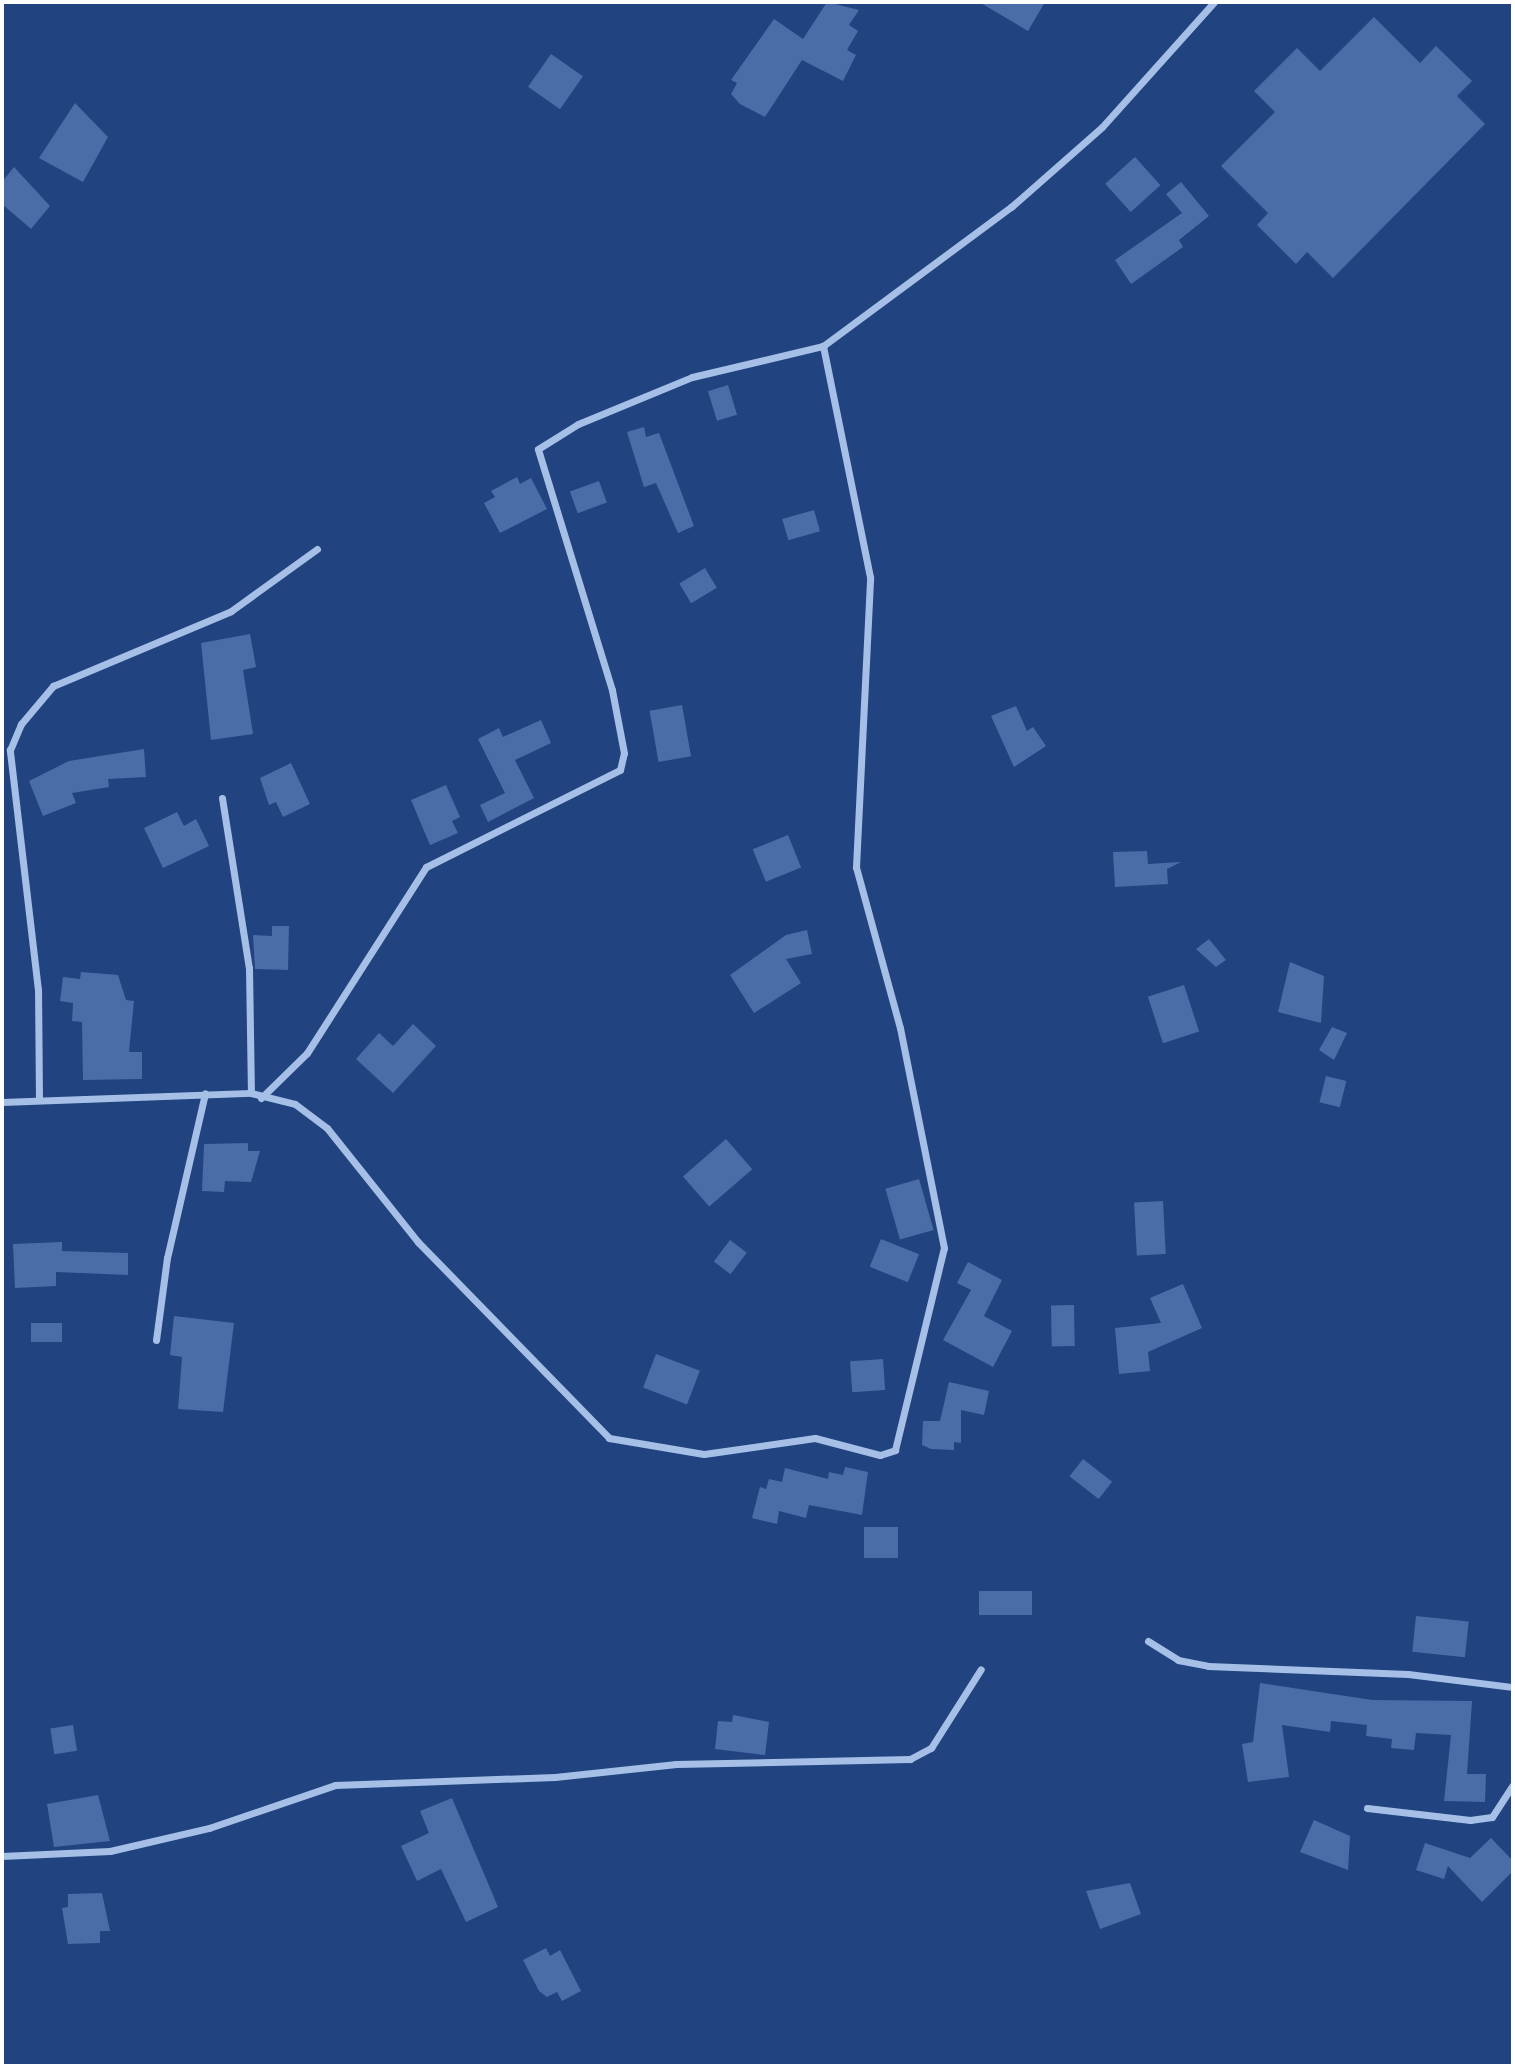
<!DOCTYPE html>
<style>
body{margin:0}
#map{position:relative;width:1515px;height:2068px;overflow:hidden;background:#21437f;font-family:Signika,sans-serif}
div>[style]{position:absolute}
.building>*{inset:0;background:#4a6da8;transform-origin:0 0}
.minor>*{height:7px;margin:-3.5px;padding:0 3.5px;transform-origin:3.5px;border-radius:3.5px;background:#a6bfe7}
span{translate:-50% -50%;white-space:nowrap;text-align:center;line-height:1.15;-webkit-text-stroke:7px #21437f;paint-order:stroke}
.frame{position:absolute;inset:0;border:4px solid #fff;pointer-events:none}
</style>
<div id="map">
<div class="building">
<i style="clip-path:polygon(827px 2px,859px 10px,849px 25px,858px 31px,847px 50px,856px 55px,843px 81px,802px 60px,765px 117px,740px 104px,731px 94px,737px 83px,731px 80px,774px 19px,803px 39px)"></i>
<i style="clip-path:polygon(979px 2px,1045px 2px,1028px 31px)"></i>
<i style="clip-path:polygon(1374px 17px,1420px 63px,1436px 46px,1472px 81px,1457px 96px,1485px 124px,1333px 278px,1307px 252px,1296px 264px,1257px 225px,1268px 213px,1221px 166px,1275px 112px,1254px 91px,1297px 48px,1320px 71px)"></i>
<i style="left:551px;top:54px;width:39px;height:40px;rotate:35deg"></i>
<i style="clip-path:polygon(75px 103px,108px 137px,83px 182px,39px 158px)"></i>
<i style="left:1135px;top:157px;width:38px;height:40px;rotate:48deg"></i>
<i style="clip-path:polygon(14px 167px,50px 206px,31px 229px,2px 204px,2px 182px)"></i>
<i style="clip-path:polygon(1181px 182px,1209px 216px,1179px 240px,1183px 247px,1131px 284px,1115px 260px,1182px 213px,1166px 194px)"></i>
<i style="left:728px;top:385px;width:31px;height:21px;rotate:73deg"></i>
<i style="clip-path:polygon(644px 427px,646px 437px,659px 433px,694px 526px,678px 533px,656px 483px,644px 487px,627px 432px)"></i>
<i style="clip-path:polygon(517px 477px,520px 484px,531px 478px,547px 509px,500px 533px,484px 503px,495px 497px,491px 491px)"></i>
<i style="left:599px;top:481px;width:23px;height:31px;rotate:70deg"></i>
<i style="left:814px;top:510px;width:22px;height:33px;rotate:74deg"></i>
<i style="left:705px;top:568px;width:23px;height:30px;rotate:59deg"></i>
<i style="clip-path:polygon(250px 634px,256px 667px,243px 670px,253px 734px,211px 740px,201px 643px)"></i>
<i style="left:682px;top:705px;width:52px;height:33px;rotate:80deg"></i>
<i style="clip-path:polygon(1016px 706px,1027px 731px,1033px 727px,1046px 746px,1014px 767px,991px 716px)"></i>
<i style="clip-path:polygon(541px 720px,551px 743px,515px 760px,534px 798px,488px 822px,480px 805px,505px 793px,478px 739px,499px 728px,503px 737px)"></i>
<i style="clip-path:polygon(144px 749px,146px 777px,108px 779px,109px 787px,72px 793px,76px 803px,43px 816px,29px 781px,69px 761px)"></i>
<i style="clip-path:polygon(291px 763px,310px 804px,283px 817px,276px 802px,269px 805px,260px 778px)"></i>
<i style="clip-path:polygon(446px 785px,460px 817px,452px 821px,458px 833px,430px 845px,411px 800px)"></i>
<i style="clip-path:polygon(177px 812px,184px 826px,196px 819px,209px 846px,163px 868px,144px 828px)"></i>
<i style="left:788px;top:835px;width:35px;height:38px;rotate:68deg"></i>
<i style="clip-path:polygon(1147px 851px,1148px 864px,1181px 862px,1167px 869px,1168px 884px,1115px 887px,1113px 852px)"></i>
<i style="clip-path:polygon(272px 926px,289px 926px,288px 970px,255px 969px,253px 935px,272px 936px)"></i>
<i style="clip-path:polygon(807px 930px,812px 954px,786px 959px,801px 983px,754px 1013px,730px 975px,786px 935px)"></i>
<i style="clip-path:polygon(1209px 939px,1226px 960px,1216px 967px,1196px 949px)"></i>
<i style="clip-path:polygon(1290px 962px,1324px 976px,1321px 1023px,1278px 1012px)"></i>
<i style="clip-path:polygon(81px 972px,118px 975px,126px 1000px,134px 1001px,129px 1052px,142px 1052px,142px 1079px,83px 1080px,82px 1022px,72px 1021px,73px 1003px,60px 1001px,63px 977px,80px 979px)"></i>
<i style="left:1184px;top:985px;width:49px;height:38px;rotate:72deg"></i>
<i style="clip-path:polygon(413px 1024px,436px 1046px,393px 1093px,356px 1059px,379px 1033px,393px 1046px)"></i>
<i style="clip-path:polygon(1332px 1027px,1347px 1033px,1334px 1060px,1319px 1050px)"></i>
<i style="left:1326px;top:1076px;width:21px;height:27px;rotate:14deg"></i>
<i style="left:726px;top:1139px;width:40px;height:57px;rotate:49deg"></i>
<i style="clip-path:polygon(248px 1143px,248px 1151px,260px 1151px,251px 1182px,225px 1181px,224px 1192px,202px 1191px,204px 1144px)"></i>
<i style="left:919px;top:1179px;width:53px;height:35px;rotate:74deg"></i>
<i style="left:1163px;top:1201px;width:53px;height:29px;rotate:87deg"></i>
<i style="left:881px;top:1239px;width:41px;height:30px;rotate:22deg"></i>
<i style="left:730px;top:1240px;width:21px;height:27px;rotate:37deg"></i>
<i style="clip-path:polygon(62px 1242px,62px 1251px,128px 1253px,128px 1275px,56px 1272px,56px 1286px,15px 1288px,13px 1244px)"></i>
<i style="clip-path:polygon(968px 1262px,1002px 1280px,984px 1316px,1012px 1331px,993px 1367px,943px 1340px,971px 1290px,957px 1283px)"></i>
<i style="clip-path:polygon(1183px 1284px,1202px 1328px,1148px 1352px,1150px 1371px,1119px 1374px,1115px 1328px,1161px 1323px,1150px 1298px)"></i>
<i style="left:1074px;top:1305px;width:41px;height:23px;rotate:89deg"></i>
<i style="clip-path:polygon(174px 1316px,234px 1323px,223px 1412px,178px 1409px,182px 1357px,170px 1355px)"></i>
<i style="left:31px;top:1323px;width:31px;height:19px"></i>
<i style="left:656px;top:1354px;width:47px;height:36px;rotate:21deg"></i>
<i style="left:883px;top:1359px;width:31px;height:33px;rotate:86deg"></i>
<i style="clip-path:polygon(949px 1382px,989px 1391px,984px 1415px,961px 1410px,961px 1443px,954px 1442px,954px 1450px,931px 1449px,922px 1445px,923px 1421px,940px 1421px)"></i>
<i style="left:1083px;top:1459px;width:37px;height:22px;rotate:38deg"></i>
<i style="clip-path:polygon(845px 1467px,868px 1472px,862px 1515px,809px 1505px,806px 1518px,779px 1511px,777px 1524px,752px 1518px,760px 1487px,766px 1489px,769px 1479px,782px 1482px,785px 1468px,828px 1479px,829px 1472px,843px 1475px)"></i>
<i style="left:864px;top:1527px;width:34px;height:31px"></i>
<i style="left:979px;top:1591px;width:53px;height:24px"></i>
<i style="left:1416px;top:1616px;width:53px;height:36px;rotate:6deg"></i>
<i style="clip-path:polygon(1260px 1683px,1372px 1700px,1472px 1701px,1467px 1774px,1486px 1774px,1485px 1802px,1444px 1801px,1451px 1735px,1416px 1733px,1414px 1750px,1391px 1748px,1392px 1739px,1366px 1736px,1367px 1725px,1331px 1721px,1330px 1732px,1282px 1725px,1289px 1777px,1248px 1782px,1242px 1744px,1253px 1742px)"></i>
<i style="clip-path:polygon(733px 1715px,769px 1722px,765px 1755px,715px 1749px,718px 1721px,732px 1722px)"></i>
<i style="left:73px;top:1725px;width:26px;height:23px;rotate:81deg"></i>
<i style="clip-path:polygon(98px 1795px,110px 1841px,54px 1847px,47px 1804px)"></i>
<i style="clip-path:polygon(452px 1798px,498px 1907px,466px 1922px,441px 1869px,417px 1881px,401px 1846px,429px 1833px,420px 1811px)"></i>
<i style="clip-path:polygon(1314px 1820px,1350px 1836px,1348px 1870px,1300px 1852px)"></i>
<i style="clip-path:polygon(1491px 1838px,1513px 1861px,1513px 1871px,1482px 1902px,1448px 1866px,1444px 1879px,1416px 1870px,1425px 1843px,1470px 1858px)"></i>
<i style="clip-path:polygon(1130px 1883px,1141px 1914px,1100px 1929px,1086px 1891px)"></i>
<i style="clip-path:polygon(102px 1893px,110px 1931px,100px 1931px,100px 1943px,68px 1944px,62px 1908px,68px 1907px,68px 1894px)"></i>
<i style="clip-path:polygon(546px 1948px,550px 1956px,560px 1950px,581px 1991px,562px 2001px,557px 1992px,547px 1997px,539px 1991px,523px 1960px)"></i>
</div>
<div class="minor">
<i style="left:222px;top:798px;width:172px;rotate:81deg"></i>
<i style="left:249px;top:968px;width:125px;rotate:89.1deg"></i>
<i style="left:261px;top:1098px;width:64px;rotate:-44.4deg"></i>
<i style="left:307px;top:1053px;width:221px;rotate:-57.4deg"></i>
<i style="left:426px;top:867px;width:217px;rotate:-26.6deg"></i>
<i style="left:620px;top:770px;width:17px;rotate:-77deg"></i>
<i style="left:624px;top:753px;width:64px;rotate:-100.8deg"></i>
<i style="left:612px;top:690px;width:252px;rotate:-107.1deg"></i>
<i style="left:538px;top:449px;width:47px;rotate:-32deg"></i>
<i style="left:578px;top:424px;width:123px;rotate:-22.4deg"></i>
<i style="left:692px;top:377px;width:135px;rotate:-13.3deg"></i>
<i style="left:823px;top:346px;width:234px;rotate:-36.5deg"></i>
<i style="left:1011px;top:207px;width:121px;rotate:-41.3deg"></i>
<i style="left:1102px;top:127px;width:168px;rotate:-48.1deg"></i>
<i style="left:39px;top:1100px;width:110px;rotate:-90.5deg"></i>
<i style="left:38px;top:990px;width:242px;rotate:-96.7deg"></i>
<i style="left:10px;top:750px;width:28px;rotate:-67deg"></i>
<i style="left:21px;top:724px;width:50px;rotate:-49.9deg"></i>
<i style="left:53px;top:686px;width:193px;rotate:-22.8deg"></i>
<i style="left:231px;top:611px;width:106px;rotate:-35.8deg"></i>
<i style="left:2px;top:1102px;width:249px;rotate:-2.1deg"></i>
<i style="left:251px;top:1093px;width:45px;rotate:14deg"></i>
<i style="left:295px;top:1104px;width:40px;rotate:37deg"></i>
<i style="left:327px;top:1128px;width:146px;rotate:51.4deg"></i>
<i style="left:418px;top:1242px;width:274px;rotate:45.7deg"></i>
<i style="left:609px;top:1438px;width:96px;rotate:9.6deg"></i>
<i style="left:704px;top:1454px;width:112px;rotate:-8.2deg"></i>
<i style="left:815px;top:1438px;width:67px;rotate:14.7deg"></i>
<i style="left:880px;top:1455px;width:16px;rotate:-18deg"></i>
<i style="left:895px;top:1450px;width:208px;rotate:-76.4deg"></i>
<i style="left:944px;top:1248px;width:224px;rotate:-101.3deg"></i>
<i style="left:900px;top:1028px;width:167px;rotate:-105.3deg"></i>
<i style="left:856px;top:867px;width:290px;rotate:-87.2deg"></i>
<i style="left:870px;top:577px;width:236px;rotate:-101.5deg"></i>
<i style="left:156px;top:1340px;width:83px;rotate:-82.4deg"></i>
<i style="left:167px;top:1258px;width:169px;rotate:-77deg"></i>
<i style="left:1148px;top:1641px;width:36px;rotate:32deg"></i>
<i style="left:1178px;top:1660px;width:31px;rotate:11deg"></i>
<i style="left:1208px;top:1666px;width:200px;rotate:2.3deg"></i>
<i style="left:1408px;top:1674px;width:106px;rotate:7.1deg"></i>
<i style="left:1367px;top:1808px;width:104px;rotate:6.6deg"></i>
<i style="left:1470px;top:1820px;width:22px;rotate:-8deg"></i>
<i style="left:1492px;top:1817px;width:38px;rotate:-57deg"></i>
<i style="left:2px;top:1856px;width:108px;rotate:-2.7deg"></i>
<i style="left:110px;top:1851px;width:102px;rotate:-13.1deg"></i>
<i style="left:209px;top:1828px;width:133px;rotate:-18.8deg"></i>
<i style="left:335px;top:1785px;width:220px;rotate:-2.1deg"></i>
<i style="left:555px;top:1777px;width:122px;rotate:-6.1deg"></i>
<i style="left:676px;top:1764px;width:234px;rotate:-1.2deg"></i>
<i style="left:910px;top:1759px;width:24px;rotate:-28deg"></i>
<i style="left:931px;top:1748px;width:93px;rotate:-57.7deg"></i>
</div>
<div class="frame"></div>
</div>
